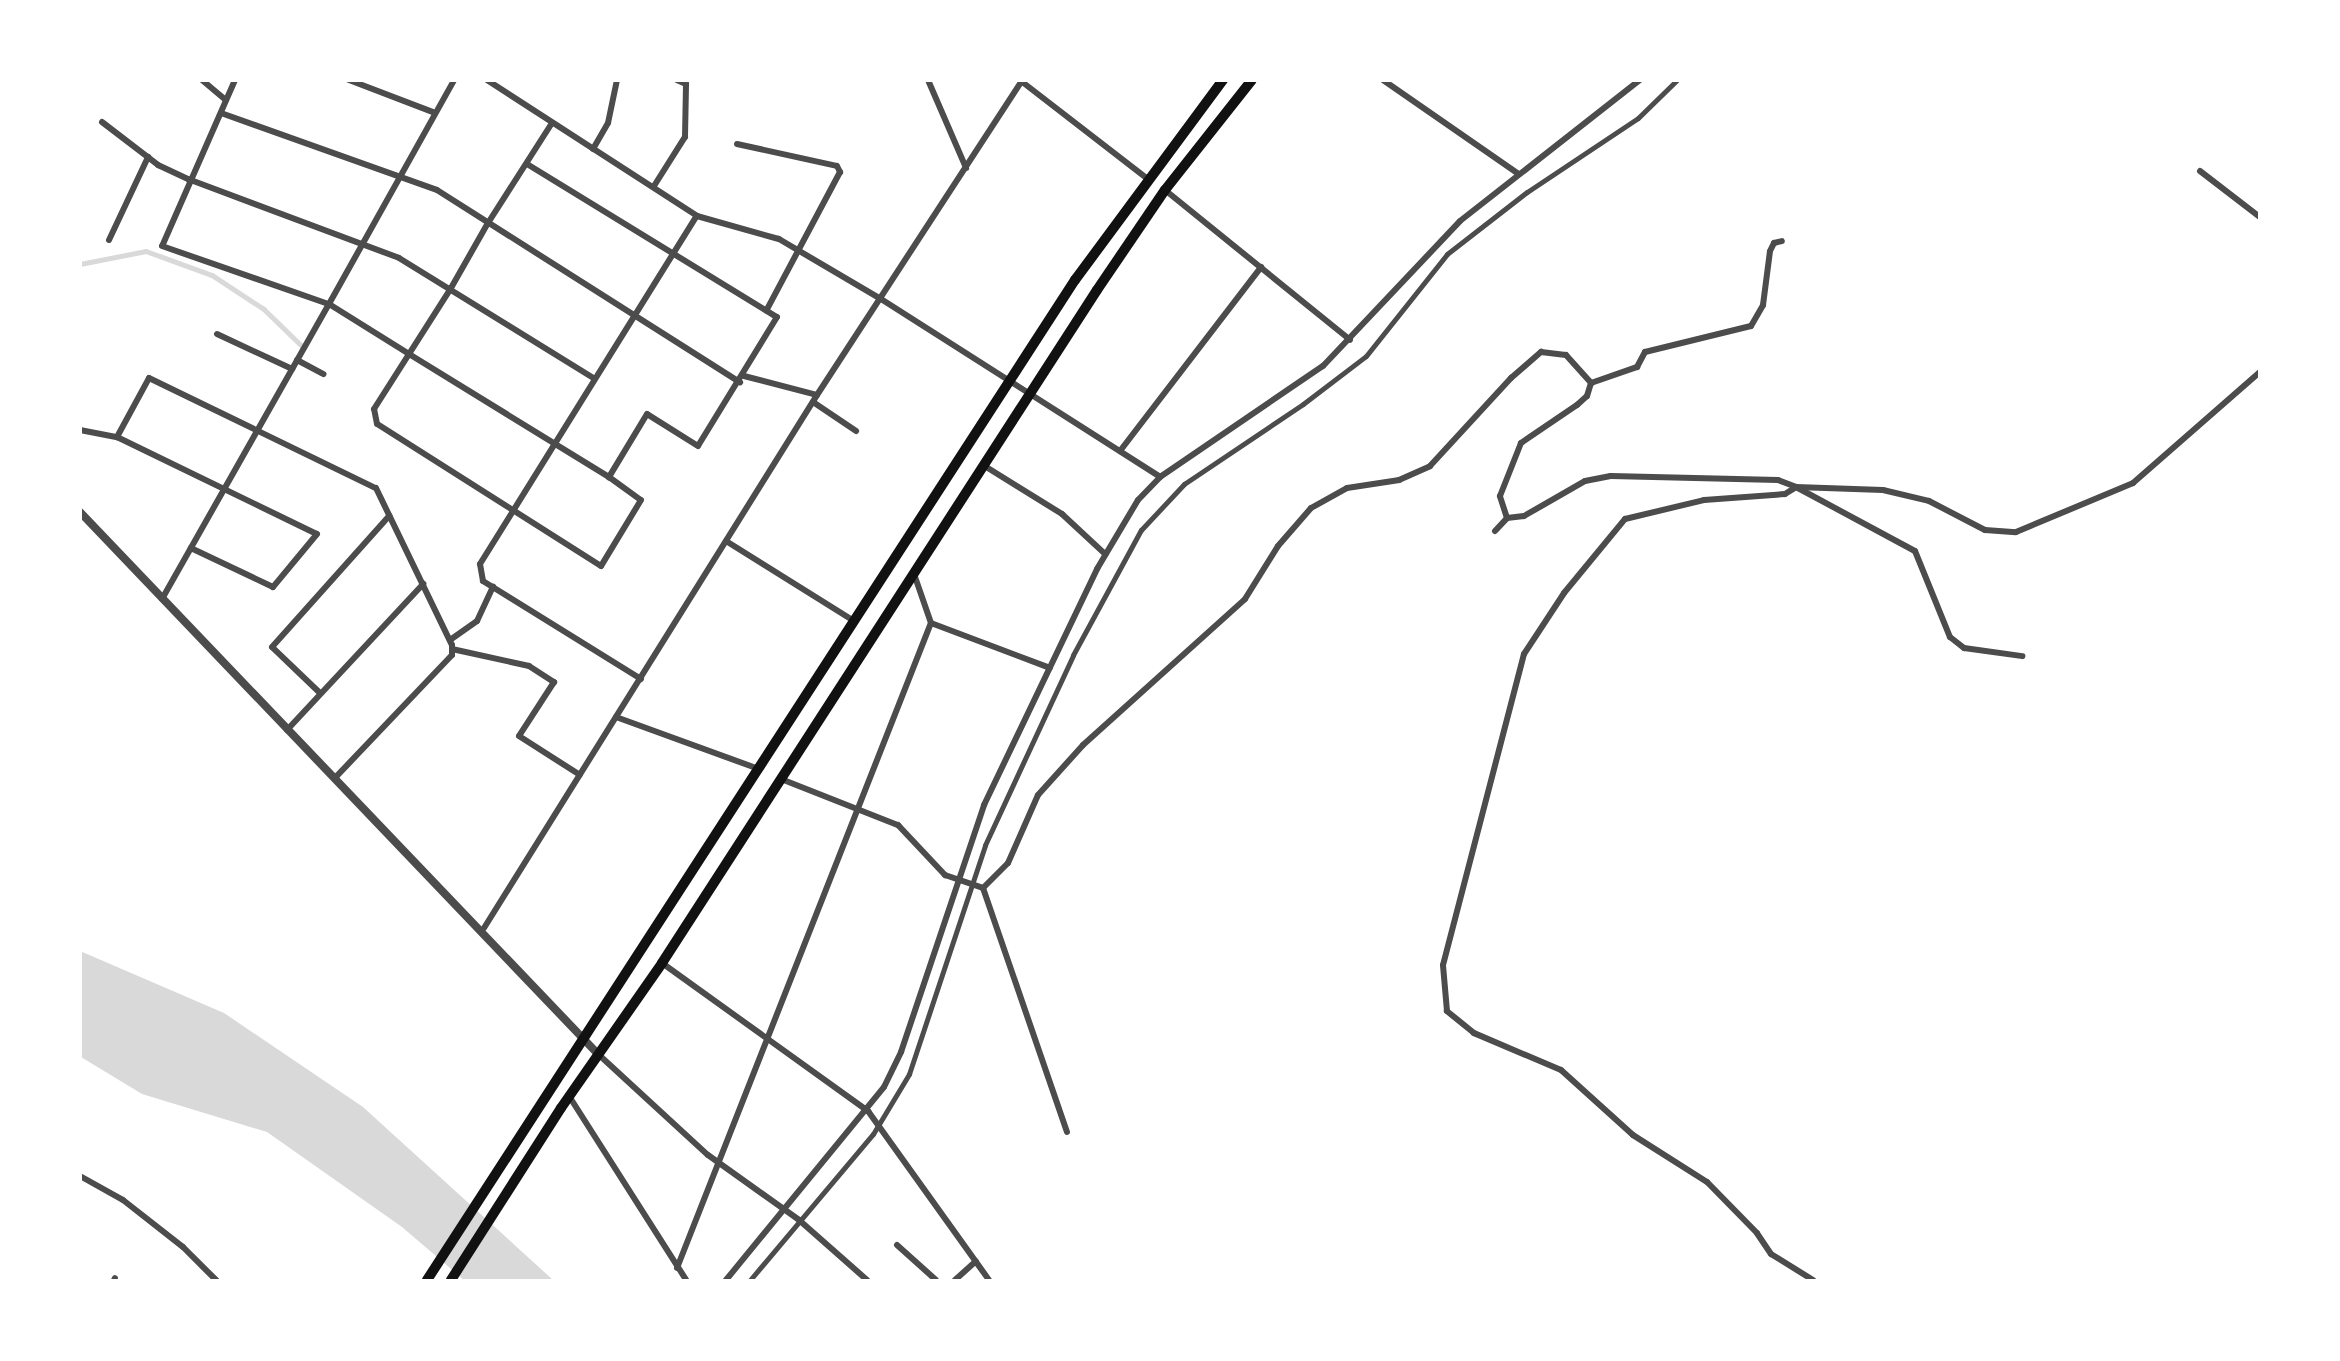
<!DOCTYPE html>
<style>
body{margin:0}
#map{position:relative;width:2340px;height:1361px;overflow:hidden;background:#fff;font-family:"Source Sans 3",sans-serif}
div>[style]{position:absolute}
.water>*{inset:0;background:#d9d9d9}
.stream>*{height:4.5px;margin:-2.25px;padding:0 2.25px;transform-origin:2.25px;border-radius:2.25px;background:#d9d9d9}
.pedestrian>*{height:5px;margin:-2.5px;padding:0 2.5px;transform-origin:2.5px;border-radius:2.5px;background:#4c4c4c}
.minor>*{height:6px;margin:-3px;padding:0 3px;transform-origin:3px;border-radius:3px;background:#4c4c4c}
.tertiary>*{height:8px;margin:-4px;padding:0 4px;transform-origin:4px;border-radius:4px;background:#4c4c4c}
.trunk>*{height:10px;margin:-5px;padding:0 5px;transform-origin:5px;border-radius:5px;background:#111}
span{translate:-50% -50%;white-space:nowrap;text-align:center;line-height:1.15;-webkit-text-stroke:5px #fff;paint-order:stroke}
.frame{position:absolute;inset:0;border:82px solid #fff;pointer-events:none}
</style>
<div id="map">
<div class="water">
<i style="clip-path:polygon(80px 951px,224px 1013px,363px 1107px,553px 1280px,464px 1280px,402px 1227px,267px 1132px,142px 1094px,81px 1057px)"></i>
</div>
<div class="stream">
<i style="left:80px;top:264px;width:67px;rotate:-11.1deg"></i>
<i style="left:146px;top:251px;width:70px;rotate:20deg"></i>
<i style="left:212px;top:275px;width:62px;rotate:33.2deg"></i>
<i style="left:264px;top:309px;width:52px;rotate:44.2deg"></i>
</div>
<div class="pedestrian">
<i style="left:750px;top:1280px;width:191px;rotate:-49.9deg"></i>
<i style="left:873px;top:1134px;width:70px;rotate:-59deg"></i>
<i style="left:909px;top:1074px;width:241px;rotate:-71.6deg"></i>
<i style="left:985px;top:845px;width:209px;rotate:-65.1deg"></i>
<i style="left:1073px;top:655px;width:142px;rotate:-61.5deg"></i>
<i style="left:1141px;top:530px;width:63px;rotate:-46.9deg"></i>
<i style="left:1184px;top:484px;width:143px;rotate:-33.9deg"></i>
<i style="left:1303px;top:404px;width:79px;rotate:-37.3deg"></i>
<i style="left:1366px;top:356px;width:130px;rotate:-51.5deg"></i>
<i style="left:1447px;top:254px;width:101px;rotate:-37.8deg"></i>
<i style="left:1527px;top:192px;width:133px;rotate:-33.7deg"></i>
<i style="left:1638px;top:118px;width:54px;rotate:-44.3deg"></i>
</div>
<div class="minor">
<i style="left:202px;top:80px;width:31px;rotate:40deg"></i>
<i style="left:235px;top:80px;width:181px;rotate:113.7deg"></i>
<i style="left:162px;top:246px;width:177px;rotate:19.2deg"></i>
<i style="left:329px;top:304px;width:257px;rotate:-60.8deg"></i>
<i style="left:349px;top:80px;width:90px;rotate:20.9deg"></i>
<i style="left:487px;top:80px;width:250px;rotate:32.9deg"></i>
<i style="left:697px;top:216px;width:85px;rotate:15.7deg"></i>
<i style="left:779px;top:239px;width:118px;rotate:30.5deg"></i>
<i style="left:881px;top:299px;width:331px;rotate:32.5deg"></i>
<i style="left:928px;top:80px;width:96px;rotate:66.6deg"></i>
<i style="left:1383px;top:80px;width:165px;rotate:34.7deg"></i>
<i style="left:1021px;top:81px;width:160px;rotate:37.7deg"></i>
<i style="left:221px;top:113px;width:229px;rotate:19.6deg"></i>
<i style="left:437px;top:190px;width:359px;rotate:32.4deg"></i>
<i style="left:102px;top:122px;width:71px;rotate:37.5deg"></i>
<i style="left:158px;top:165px;width:33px;rotate:25deg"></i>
<i style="left:188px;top:179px;width:225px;rotate:20.5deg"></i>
<i style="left:399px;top:258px;width:228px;rotate:31.7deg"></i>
<i style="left:737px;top:144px;width:102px;rotate:12.4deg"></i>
<i style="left:837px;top:166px;width:7px;rotate:63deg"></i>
<i style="left:840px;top:172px;width:157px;rotate:118deg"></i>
<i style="left:593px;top:149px;width:30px;rotate:-60deg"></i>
<i style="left:608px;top:123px;width:44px;rotate:-78.2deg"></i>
<i style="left:527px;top:164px;width:293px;rotate:31.5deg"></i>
<i style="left:777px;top:317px;width:151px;rotate:121.5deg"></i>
<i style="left:698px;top:446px;width:60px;rotate:-147.9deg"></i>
<i style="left:647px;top:414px;width:74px;rotate:121.1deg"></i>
<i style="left:2200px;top:171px;width:76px;rotate:37.5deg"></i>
<i style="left:654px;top:186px;width:58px;rotate:-57.7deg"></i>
<i style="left:685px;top:137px;width:53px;rotate:-88.9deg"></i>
<i style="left:686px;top:84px;width:10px;rotate:-156deg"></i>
<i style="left:1165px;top:190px;width:238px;rotate:39deg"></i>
<i style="left:109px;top:240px;width:92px;rotate:-64.8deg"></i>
<i style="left:217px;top:334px;width:83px;rotate:25deg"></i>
<i style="left:297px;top:360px;width:30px;rotate:28deg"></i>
<i style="left:744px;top:376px;width:75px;rotate:14.6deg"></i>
<i style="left:813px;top:402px;width:52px;rotate:34deg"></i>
<i style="left:80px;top:430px;width:38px;rotate:11deg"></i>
<i style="left:117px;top:437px;width:222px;rotate:25.9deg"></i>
<i style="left:317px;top:534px;width:69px;rotate:129.7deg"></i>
<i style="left:273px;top:587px;width:91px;rotate:-154.6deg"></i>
<i style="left:117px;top:437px;width:67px;rotate:-61.5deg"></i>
<i style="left:149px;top:378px;width:252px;rotate:25.9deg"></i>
<i style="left:376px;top:488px;width:174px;rotate:64.2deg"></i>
<i style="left:452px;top:645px;width:10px;rotate:90deg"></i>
<i style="left:452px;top:655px;width:170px;rotate:133.6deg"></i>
<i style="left:1120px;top:451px;width:232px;rotate:-52.5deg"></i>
<i style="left:983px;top:465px;width:93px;rotate:31.8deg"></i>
<i style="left:1062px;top:514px;width:59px;rotate:42.9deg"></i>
<i style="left:1507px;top:518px;width:23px;rotate:-108deg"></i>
<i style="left:1500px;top:496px;width:57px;rotate:-68.4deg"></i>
<i style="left:1521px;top:443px;width:68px;rotate:-34.2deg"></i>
<i style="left:1577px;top:405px;width:13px;rotate:-42deg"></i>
<i style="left:1587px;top:396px;width:14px;rotate:-73deg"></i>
<i style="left:1591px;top:383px;width:49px;rotate:-19.2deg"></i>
<i style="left:1637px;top:367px;width:17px;rotate:-62deg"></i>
<i style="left:1645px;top:352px;width:109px;rotate:-13.8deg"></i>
<i style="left:1751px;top:326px;width:24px;rotate:-60deg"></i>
<i style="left:1763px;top:305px;width:54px;rotate:-82.6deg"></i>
<i style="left:1770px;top:251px;width:9px;rotate:-63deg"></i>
<i style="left:1774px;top:243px;width:8px;rotate:-14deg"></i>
<i style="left:1495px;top:531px;width:18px;rotate:-47deg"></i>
<i style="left:1507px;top:518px;width:17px;rotate:-7deg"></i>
<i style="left:1524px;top:516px;width:70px;rotate:-29.8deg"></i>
<i style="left:1585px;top:481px;width:26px;rotate:-11deg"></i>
<i style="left:1611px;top:476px;width:167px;rotate:1.4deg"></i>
<i style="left:1778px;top:480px;width:19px;rotate:21deg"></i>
<i style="left:1796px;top:487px;width:87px;rotate:2deg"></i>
<i style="left:1883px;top:490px;width:47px;rotate:13.4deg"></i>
<i style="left:1929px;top:501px;width:63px;rotate:27.4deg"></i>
<i style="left:1985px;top:530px;width:31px;rotate:4deg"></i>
<i style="left:2016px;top:532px;width:127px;rotate:-22.7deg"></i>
<i style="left:2133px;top:483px;width:169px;rotate:-41.2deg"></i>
<i style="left:726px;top:541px;width:151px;rotate:32deg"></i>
<i style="left:162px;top:599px;width:339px;rotate:-60.5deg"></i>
<i style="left:329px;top:304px;width:94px;rotate:32deg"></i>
<i style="left:409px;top:354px;width:235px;rotate:31.6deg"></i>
<i style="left:609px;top:477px;width:39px;rotate:36deg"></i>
<i style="left:641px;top:500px;width:77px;rotate:121.2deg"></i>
<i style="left:601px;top:566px;width:265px;rotate:-147.6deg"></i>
<i style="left:377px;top:424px;width:15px;rotate:-101deg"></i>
<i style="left:374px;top:409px;width:143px;rotate:-57.5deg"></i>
<i style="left:451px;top:288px;width:75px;rotate:-60.4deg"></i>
<i style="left:488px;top:223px;width:119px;rotate:-57.4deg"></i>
<i style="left:931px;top:623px;width:127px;rotate:20.7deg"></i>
<i style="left:450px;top:640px;width:33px;rotate:-35deg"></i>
<i style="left:477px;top:621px;width:38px;rotate:-65deg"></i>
<i style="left:452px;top:649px;width:79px;rotate:12.4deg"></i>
<i style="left:529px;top:666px;width:30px;rotate:33deg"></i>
<i style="left:554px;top:682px;width:64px;rotate:122.9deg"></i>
<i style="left:519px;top:736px;width:72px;rotate:32.6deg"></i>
<i style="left:641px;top:679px;width:186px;rotate:-148.2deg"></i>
<i style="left:483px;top:581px;width:17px;rotate:-100deg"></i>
<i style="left:480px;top:564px;width:410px;rotate:-58.1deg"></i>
<i style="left:320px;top:693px;width:66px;rotate:-136.2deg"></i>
<i style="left:272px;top:647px;width:176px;rotate:-48.2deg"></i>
<i style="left:616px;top:717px;width:152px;rotate:20deg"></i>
<i style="left:287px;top:730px;width:200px;rotate:-47deg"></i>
<i style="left:781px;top:779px;width:126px;rotate:21.5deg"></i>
<i style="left:898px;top:825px;width:69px;rotate:46.8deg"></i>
<i style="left:945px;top:875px;width:40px;rotate:18.9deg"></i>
<i style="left:983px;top:888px;width:35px;rotate:-45deg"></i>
<i style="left:1008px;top:863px;width:74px;rotate:-66.2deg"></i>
<i style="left:1038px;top:795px;width:67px;rotate:-48deg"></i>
<i style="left:1083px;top:745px;width:218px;rotate:-42deg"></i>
<i style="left:1245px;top:599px;width:62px;rotate:-58.1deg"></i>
<i style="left:1278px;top:546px;width:50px;rotate:-49deg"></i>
<i style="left:1311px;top:508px;width:41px;rotate:-29.1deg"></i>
<i style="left:1347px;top:488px;width:53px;rotate:-8.7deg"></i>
<i style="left:1399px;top:480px;width:34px;rotate:-24deg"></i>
<i style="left:1430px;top:466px;width:120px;rotate:-47.4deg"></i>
<i style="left:1511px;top:378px;width:40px;rotate:-41deg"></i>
<i style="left:1541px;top:352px;width:25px;rotate:7deg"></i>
<i style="left:1566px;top:355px;width:38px;rotate:48deg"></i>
<i style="left:983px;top:888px;width:258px;rotate:71deg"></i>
<i style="left:484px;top:928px;width:628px;rotate:-58deg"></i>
<i style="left:817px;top:395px;width:376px;rotate:-56.9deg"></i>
<i style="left:662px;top:963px;width:254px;rotate:35.7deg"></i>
<i style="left:868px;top:1111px;width:208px;rotate:54.4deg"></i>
<i style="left:598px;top:1054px;width:149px;rotate:42.6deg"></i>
<i style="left:708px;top:1155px;width:112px;rotate:35.5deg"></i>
<i style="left:799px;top:1220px;width:91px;rotate:41.4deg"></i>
<i style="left:569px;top:1096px;width:218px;rotate:57.5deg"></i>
<i style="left:80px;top:1176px;width:49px;rotate:29.2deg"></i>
<i style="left:123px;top:1200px;width:76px;rotate:38.1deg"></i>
<i style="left:183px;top:1247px;width:47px;rotate:45deg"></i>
<i style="left:897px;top:1245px;width:52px;rotate:41.9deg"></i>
<i style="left:677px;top:1268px;width:693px;rotate:-68.51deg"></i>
<i style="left:931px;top:623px;width:52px;rotate:-109.1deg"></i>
<i style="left:114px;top:1280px;width:2px;rotate:-63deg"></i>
<i style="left:726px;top:1280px;width:249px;rotate:-50.7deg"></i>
<i style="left:884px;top:1087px;width:39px;rotate:-64deg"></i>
<i style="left:901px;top:1052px;width:261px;rotate:-71.4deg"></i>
<i style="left:984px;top:805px;width:262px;rotate:-64.4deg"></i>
<i style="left:1097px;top:569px;width:80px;rotate:-59.3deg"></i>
<i style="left:1138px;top:500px;width:32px;rotate:-46deg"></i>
<i style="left:1160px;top:477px;width:197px;rotate:-34.3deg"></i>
<i style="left:1323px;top:366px;width:199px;rotate:-46.6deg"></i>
<i style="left:1460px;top:221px;width:229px;rotate:-38.1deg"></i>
<i style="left:955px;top:1280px;width:28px;rotate:-42deg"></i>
<i style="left:1813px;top:1280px;width:49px;rotate:-148.2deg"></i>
<i style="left:1771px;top:1254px;width:25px;rotate:-124deg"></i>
<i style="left:1757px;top:1233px;width:71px;rotate:-134.4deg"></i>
<i style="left:1707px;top:1182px;width:88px;rotate:-147.6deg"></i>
<i style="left:1633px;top:1135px;width:97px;rotate:-137.9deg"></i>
<i style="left:1561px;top:1070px;width:95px;rotate:-157deg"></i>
<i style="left:1474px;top:1033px;width:35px;rotate:-141deg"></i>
<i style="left:1447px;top:1011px;width:46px;rotate:-95deg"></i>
<i style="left:1443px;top:965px;width:321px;rotate:-75.4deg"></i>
<i style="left:1524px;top:654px;width:73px;rotate:-56.7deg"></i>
<i style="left:1564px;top:593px;width:96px;rotate:-50.5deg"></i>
<i style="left:1625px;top:519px;width:81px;rotate:-13.5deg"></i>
<i style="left:1704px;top:500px;width:81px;rotate:-4.2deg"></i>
<i style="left:1785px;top:494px;width:13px;rotate:-32deg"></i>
<i style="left:1796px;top:487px;width:135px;rotate:28.3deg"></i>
<i style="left:1915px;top:551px;width:93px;rotate:67.9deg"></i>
<i style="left:1950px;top:637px;width:18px;rotate:38deg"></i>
<i style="left:1964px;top:648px;width:59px;rotate:7.9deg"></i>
</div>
<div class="tertiary">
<i style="left:80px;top:512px;width:750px;rotate:46.3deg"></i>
</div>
<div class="trunk">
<i style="left:427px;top:1280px;width:1192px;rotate:-57.06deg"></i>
<i style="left:1075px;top:280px;width:249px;rotate:-53.5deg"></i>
<i style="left:451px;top:1280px;width:204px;rotate:-57.4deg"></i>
<i style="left:561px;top:1108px;width:177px;rotate:-55.1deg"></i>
<i style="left:662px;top:963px;width:801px;rotate:-57.12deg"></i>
<i style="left:1097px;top:290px;width:121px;rotate:-55.8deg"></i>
<i style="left:1165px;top:190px;width:140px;rotate:-51.7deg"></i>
</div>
<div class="frame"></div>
</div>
